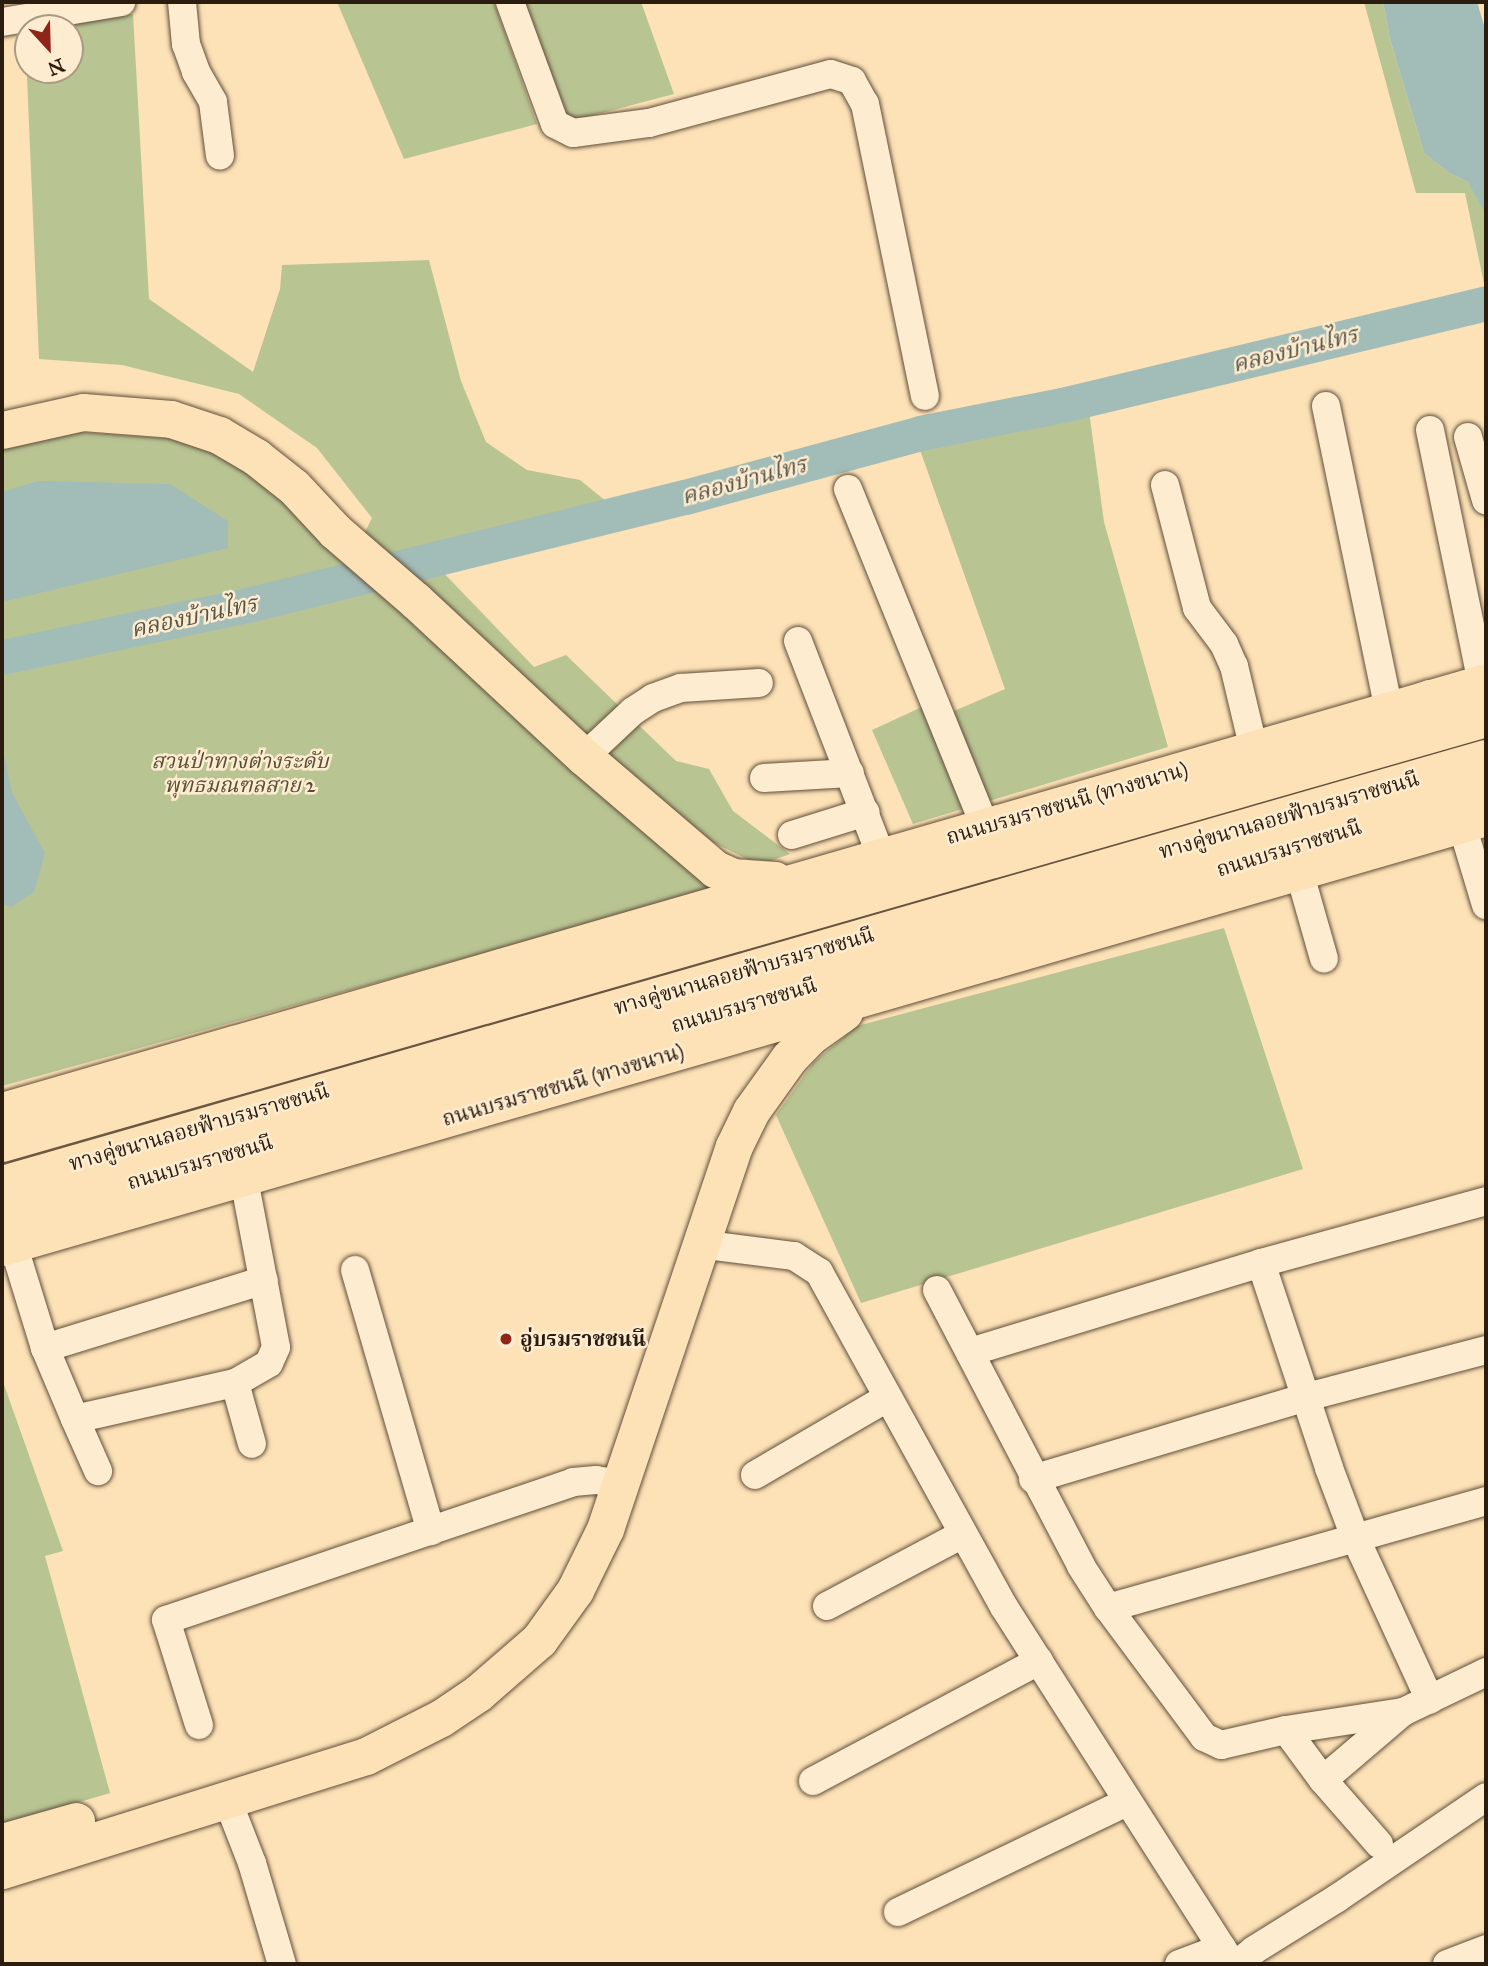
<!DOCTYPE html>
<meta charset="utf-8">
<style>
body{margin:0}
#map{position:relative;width:1488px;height:1966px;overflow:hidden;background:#fde2b7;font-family:"IM FELL Great Primer","Noto Serif Thai",serif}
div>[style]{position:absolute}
.green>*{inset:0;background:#b9c493}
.water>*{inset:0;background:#a2bcb7}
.river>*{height:35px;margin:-17.5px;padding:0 17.5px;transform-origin:17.5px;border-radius:17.5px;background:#a2bcb7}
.roads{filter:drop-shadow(0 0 2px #604e3a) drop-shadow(0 0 2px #604e3a)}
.minor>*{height:28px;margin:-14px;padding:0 14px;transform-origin:14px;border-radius:14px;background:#feecd0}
.major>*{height:37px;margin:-18.5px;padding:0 18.5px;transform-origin:18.5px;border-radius:18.5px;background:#fde2b7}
.highway>*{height:38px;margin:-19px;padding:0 19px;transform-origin:19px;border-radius:19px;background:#fde2b7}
.dots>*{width:19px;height:19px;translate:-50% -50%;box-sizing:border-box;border:4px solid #feecd0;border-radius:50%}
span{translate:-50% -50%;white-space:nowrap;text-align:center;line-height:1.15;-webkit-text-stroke:5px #feecd0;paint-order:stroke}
.park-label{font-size:21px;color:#564e37;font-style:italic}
.street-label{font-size:21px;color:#2b1c10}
.poi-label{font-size:21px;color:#2b1c10;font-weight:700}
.left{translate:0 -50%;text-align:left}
.water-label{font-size:23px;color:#55544a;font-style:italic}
.frame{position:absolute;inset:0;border:4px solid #2b1c10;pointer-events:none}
.north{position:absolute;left:14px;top:14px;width:70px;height:70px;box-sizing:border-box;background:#feecd0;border:2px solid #aa9983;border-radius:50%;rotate:158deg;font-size:19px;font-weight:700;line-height:28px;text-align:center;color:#2b1c10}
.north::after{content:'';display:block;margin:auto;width:24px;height:32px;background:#8f2418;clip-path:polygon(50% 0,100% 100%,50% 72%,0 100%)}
</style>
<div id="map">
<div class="green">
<i style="clip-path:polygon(337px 2px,494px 2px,537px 124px,404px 159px)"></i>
<i style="clip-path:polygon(519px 2px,641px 2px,674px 94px,579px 119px,561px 114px)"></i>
<i style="clip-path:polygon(1364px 2px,1383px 2px,1390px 39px,1424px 153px,1449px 173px,1468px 182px,1481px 201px,1486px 215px,1486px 293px,1465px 193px,1416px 193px)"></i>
<i style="clip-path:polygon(133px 14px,149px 299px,253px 372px,280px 289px,282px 265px,429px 260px,461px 381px,486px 442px,527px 470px,580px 480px,607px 502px,387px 559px,362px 538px,372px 518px,317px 448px,239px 394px,122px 365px,39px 359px,25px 30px,28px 30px,28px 70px,70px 70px,70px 28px,41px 28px)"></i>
<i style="clip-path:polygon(1089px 411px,1104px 522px,1168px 747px,913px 824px,872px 730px,924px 706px,931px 721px,1005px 689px,920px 450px)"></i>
<i style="clip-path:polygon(66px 431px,206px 441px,292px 498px,719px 888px,2px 1086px,2px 448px)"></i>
<i style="clip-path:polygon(438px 567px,534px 667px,566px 655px,676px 761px,709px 769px,733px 811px,790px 854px,759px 865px,690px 831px,416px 586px)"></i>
<i style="clip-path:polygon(1224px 928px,1303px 1169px,861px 1303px,776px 1115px,814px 1062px,857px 1026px)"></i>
<i style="clip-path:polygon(2px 1379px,63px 1551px,45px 1556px,110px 1793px,2px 1825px)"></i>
</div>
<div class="water">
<i style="clip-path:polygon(1383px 2px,1477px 2px,1486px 32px,1486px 215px,1468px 182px,1449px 173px,1424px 153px,1390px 39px)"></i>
<i style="clip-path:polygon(38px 481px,170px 484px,228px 521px,228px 548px,2px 602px,2px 492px)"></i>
<i style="clip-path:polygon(2px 744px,12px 793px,45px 853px,34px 892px,11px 907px,2px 904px)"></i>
</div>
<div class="river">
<i style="left:2px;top:657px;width:256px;rotate:-12deg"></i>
<i style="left:252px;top:604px;width:446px;rotate:-13.9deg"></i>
<i style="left:685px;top:497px;width:244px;rotate:-15.2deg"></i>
<i style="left:920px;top:433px;width:145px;rotate:-11.2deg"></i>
<i style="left:1062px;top:405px;width:436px;rotate:-13.5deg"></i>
</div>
<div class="roads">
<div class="minor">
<i style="left:182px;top:2px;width:42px;rotate:84.6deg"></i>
<i style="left:186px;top:44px;width:30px;rotate:70deg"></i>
<i style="left:196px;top:72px;width:34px;rotate:60deg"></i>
<i style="left:213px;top:102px;width:54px;rotate:82.6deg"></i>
<i style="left:510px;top:2px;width:130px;rotate:69.8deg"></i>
<i style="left:555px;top:124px;width:20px;rotate:27deg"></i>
<i style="left:573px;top:133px;width:77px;rotate:-7.5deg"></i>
<i style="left:649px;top:123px;width:188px;rotate:-15.1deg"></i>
<i style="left:831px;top:74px;width:22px;rotate:18deg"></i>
<i style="left:852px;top:81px;width:26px;rotate:61deg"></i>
<i style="left:865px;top:104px;width:298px;rotate:78.4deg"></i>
<i style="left:2px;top:22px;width:121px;rotate:-9.5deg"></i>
<i style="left:1326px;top:406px;width:310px;rotate:78.3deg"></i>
<i style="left:1430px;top:430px;width:258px;rotate:78.4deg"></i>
<i style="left:1468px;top:437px;width:66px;rotate:74.1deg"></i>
<i style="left:1165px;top:485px;width:127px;rotate:75.4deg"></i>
<i style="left:1197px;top:608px;width:45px;rotate:53.1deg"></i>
<i style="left:1224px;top:644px;width:24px;rotate:66deg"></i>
<i style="left:1234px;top:666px;width:86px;rotate:76.6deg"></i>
<i style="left:848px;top:489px;width:365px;rotate:67.9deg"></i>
<i style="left:798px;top:641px;width:230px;rotate:68.9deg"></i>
<i style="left:584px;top:757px;width:67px;rotate:-43.2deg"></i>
<i style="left:633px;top:711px;width:24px;rotate:-33deg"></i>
<i style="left:653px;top:698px;width:30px;rotate:-20deg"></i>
<i style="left:681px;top:688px;width:78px;rotate:-3.7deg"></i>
<i style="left:764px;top:778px;width:86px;rotate:-3.3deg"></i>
<i style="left:792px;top:835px;width:77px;rotate:-17.3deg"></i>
<i style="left:1467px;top:842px;width:66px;rotate:73.2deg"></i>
<i style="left:1299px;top:871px;width:91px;rotate:74.1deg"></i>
<i style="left:13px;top:1244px;width:109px;rotate:72.9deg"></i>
<i style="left:45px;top:1348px;width:77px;rotate:67.1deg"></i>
<i style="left:75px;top:1419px;width:164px;rotate:-12.7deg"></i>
<i style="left:235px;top:1383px;width:39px;rotate:-30deg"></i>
<i style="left:269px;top:1363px;width:17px;rotate:-66deg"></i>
<i style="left:276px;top:1347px;width:171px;rotate:-100.8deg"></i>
<i style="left:699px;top:1244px;width:96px;rotate:7.2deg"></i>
<i style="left:794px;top:1256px;width:30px;rotate:33deg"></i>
<i style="left:819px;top:1272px;width:383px;rotate:61.1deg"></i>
<i style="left:1004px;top:1607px;width:424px;rotate:57.4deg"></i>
<i style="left:1261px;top:1263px;width:216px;rotate:71.6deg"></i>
<i style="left:1329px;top:1468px;width:74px;rotate:69.4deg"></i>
<i style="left:1355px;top:1537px;width:179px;rotate:65.3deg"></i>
<i style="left:355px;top:1270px;width:272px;rotate:73.8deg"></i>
<i style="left:937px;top:1290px;width:311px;rotate:62.4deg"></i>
<i style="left:1081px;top:1566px;width:50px;rotate:57.3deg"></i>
<i style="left:1108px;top:1608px;width:161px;rotate:53.3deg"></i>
<i style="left:1204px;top:1737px;width:19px;rotate:25deg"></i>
<i style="left:1221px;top:1745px;width:67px;rotate:-13deg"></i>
<i style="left:1286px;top:1730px;width:118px;rotate:-8.7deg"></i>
<i style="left:1403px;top:1712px;width:92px;rotate:-25.7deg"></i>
<i style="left:45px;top:1348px;width:229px;rotate:-17.2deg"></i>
<i style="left:970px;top:1352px;width:304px;rotate:-17deg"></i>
<i style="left:1261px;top:1263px;width:233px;rotate:-15.4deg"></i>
<i style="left:235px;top:1383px;width:63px;rotate:74.4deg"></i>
<i style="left:75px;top:1419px;width:57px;rotate:66.1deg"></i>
<i style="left:755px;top:1475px;width:153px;rotate:-30.3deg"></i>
<i style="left:1033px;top:1479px;width:286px;rotate:-16.7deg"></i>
<i style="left:1307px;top:1397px;width:185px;rotate:-14.7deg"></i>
<i style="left:827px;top:1606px;width:154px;rotate:-27.9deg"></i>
<i style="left:1108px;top:1608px;width:393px;rotate:-15.8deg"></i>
<i style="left:199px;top:1725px;width:110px;rotate:-107.4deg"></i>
<i style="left:166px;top:1620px;width:430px;rotate:-18.7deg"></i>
<i style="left:573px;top:1482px;width:23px;rotate:-5deg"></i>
<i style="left:596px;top:1480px;width:24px;rotate:9deg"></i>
<i style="left:1286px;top:1730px;width:62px;rotate:53.5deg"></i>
<i style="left:1323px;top:1780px;width:85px;rotate:48.8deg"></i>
<i style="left:1323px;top:1780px;width:105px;rotate:-40.4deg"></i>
<i style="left:813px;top:1781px;width:256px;rotate:-28deg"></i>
<i style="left:227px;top:1799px;width:69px;rotate:68.7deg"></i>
<i style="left:252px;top:1863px;width:105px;rotate:73.5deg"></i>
<i style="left:898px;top:1912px;width:254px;rotate:-25.7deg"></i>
<i style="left:1179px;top:1964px;width:46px;rotate:-20.4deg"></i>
<i style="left:1237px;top:1964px;width:22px;rotate:-39deg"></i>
<i style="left:1254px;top:1950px;width:97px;rotate:-31.9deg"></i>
<i style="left:1336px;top:1899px;width:181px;rotate:-34.2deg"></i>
<i style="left:1447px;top:1964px;width:42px;rotate:-21deg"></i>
</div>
<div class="major">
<i style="left:2px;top:430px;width:83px;rotate:-12.5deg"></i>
<i style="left:83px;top:412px;width:88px;rotate:4.5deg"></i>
<i style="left:171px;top:419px;width:51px;rotate:18.4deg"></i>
<i style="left:219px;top:435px;width:43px;rotate:30.7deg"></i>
<i style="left:256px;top:457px;width:48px;rotate:38.3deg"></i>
<i style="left:294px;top:487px;width:60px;rotate:47deg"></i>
<i style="left:335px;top:531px;width:107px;rotate:40.8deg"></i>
<i style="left:416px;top:601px;width:229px;rotate:42.9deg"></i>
<i style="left:584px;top:757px;width:172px;rotate:40.5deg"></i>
<i style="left:715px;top:869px;width:20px;rotate:24deg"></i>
<i style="left:733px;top:877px;width:42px;rotate:4.1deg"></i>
<i style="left:2px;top:1111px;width:1545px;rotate:-16.12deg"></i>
<i style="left:2px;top:1184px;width:1544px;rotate:-16.02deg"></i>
<i style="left:2px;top:1247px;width:1545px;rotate:-16.16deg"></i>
<i style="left:2px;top:1842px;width:77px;rotate:-15.8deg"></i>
<i style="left:2px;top:1870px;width:381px;rotate:-17.4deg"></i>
<i style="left:366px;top:1756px;width:84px;rotate:-26.9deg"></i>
<i style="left:441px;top:1718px;width:45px;rotate:-34deg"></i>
<i style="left:478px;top:1693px;width:81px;rotate:-41deg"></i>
<i style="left:539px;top:1640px;width:62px;rotate:-54.2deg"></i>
<i style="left:575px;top:1590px;width:68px;rotate:-63.8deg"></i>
<i style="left:605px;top:1529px;width:404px;rotate:-71.4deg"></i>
<i style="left:734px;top:1146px;width:39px;rotate:-64deg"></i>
<i style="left:751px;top:1111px;width:65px;rotate:-54.4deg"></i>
<i style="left:789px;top:1058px;width:29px;rotate:-46deg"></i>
<i style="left:809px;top:1037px;width:43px;rotate:-35.5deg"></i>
</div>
<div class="highway">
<i style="left:1322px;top:742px;width:116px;rotate:-21.7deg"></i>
<i style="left:2px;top:1143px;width:1544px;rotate:-15.98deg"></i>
<i style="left:2px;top:1219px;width:1024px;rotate:-15.92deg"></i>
<i style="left:987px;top:938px;width:521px;rotate:-16.63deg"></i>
</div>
</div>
<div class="dots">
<i style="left:506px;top:1339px;background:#8f2418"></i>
</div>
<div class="park-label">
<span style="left:240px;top:773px">สวนป่าทางต่างระดับ<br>พุทธมณฑลสาย 2</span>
</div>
<div class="street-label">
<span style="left:1067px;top:803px;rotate:-16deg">ถนนบรมราชชนนี (ทางขนาน)</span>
<span style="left:1289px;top:815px;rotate:-16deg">ทางคู่ขนานลอยฟ้าบรมราชชนนี</span>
<span style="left:1289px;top:848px;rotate:-17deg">ถนนบรมราชชนนี</span>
<span style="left:744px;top:971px;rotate:-16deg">ทางคู่ขนานลอยฟ้าบรมราชชนนี</span>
<span style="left:744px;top:1005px;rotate:-16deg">ถนนบรมราชชนนี</span>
<span style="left:563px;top:1085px;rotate:-16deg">ถนนบรมราชชนนี (ทางขนาน)</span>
<span style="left:199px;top:1127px;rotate:-16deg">ทางคู่ขนานลอยฟ้าบรมราชชนนี</span>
<span style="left:200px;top:1162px;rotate:-16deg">ถนนบรมราชชนนี</span>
</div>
<div class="poi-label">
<span class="left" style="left:520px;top:1339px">อู่บรมราชชนนี</span>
</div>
<div class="water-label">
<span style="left:1295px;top:349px;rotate:-14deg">คลองบ้านไทร</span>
<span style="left:744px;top:480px;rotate:-15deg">คลองบ้านไทร</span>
<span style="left:194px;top:616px;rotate:-12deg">คลองบ้านไทร</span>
</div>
<div class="frame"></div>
<div class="north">N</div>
</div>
